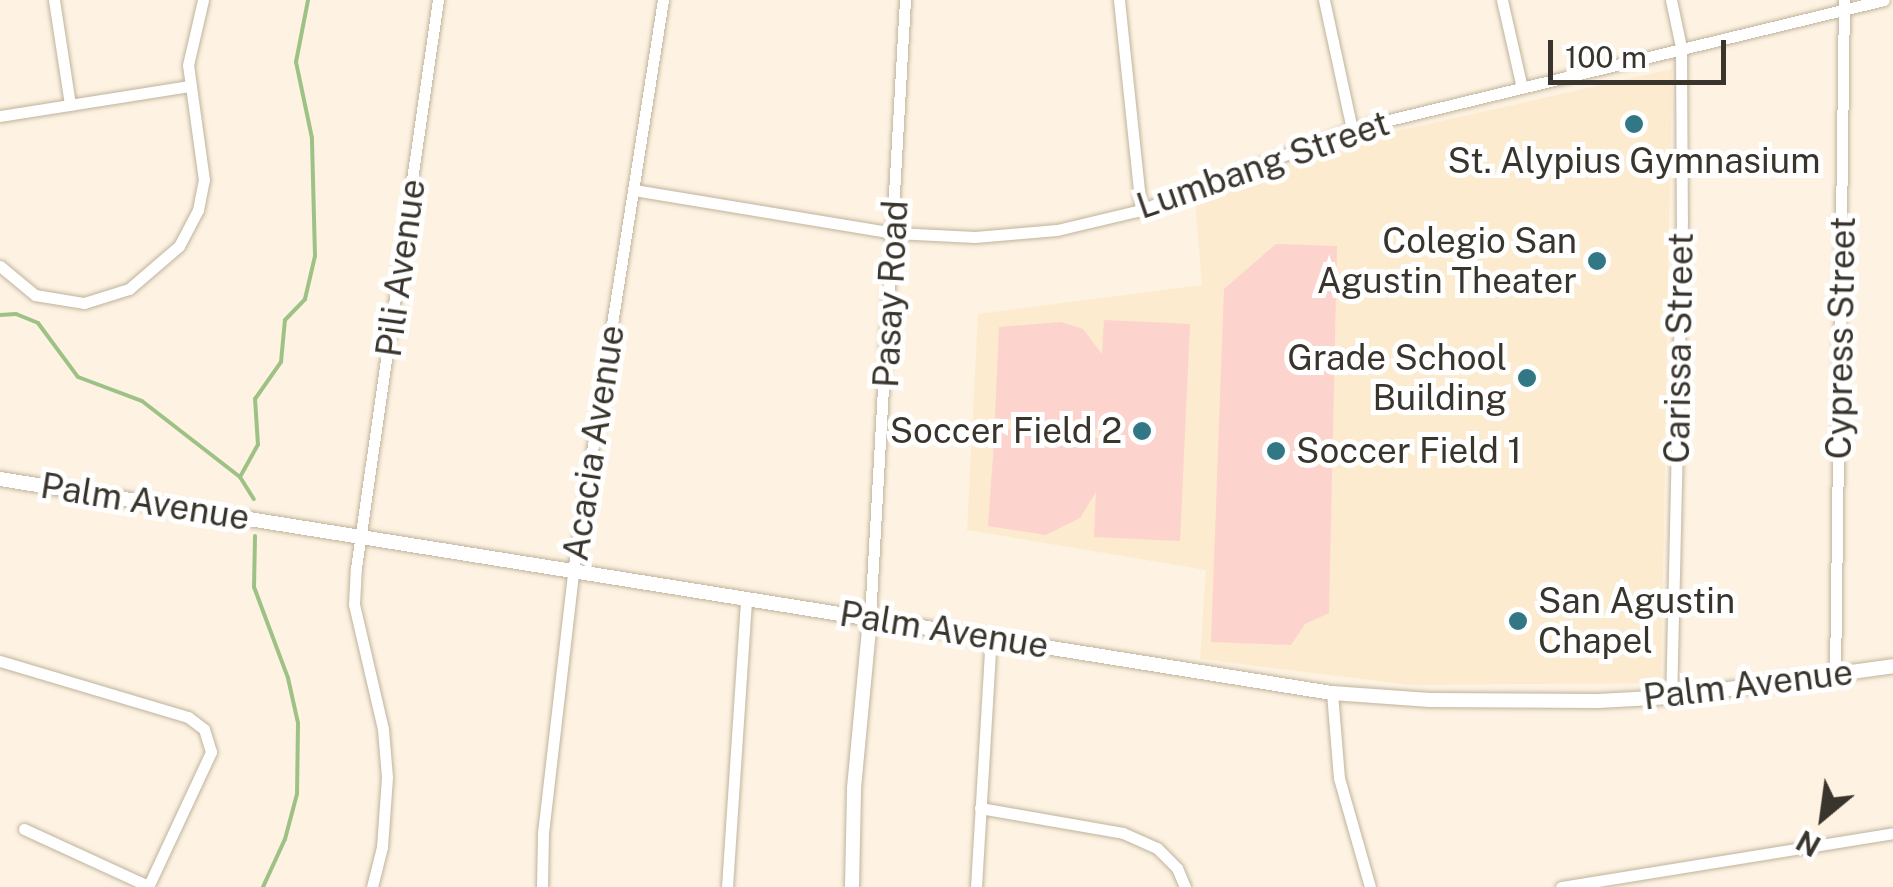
<!DOCTYPE html>
<style>
body{margin:0}
#map{position:relative;width:1893px;height:887px;overflow:hidden;background:#fef3e2;font-family:"Public Sans",sans-serif}
div>[style]{position:absolute}
.built>*{inset:0;background:#fcebce}
.green>*{inset:0;background:#fdd3cd}
.stream>*{height:4px;margin:-2px;padding:0 2px;transform-origin:2px;border-radius:2px;background:#9ec186}
.roads{filter:drop-shadow(0 0 2px #bfb39e) drop-shadow(0 0 2px #bfb39e)}
.minor>*{height:11px;margin:-5.5px;padding:0 5.5px;transform-origin:5.5px;border-radius:5.5px;background:#fff}
.tertiary>*{height:14px;margin:-7px;padding:0 7px;transform-origin:7px;border-radius:7px;background:#fff}
.dots>*{width:28px;height:28px;translate:-50% -50%;box-sizing:border-box;border:5px solid #fff;border-radius:50%}
span{translate:-50% -50%;white-space:nowrap;text-align:center;line-height:1.15;-webkit-text-stroke:10px #fff;paint-order:stroke}
.poi-label{font-size:35px;color:#39342c}
.right{translate:-100% -50%;text-align:right}
.left{translate:0 -50%;text-align:left}
.street-label{font-size:35px;color:#39342c}
.north{position:absolute;left:1773px;top:767px;width:100px;height:100px;-webkit-text-stroke:8px #fff;paint-order:stroke;rotate:209deg;font-size:28px;font-weight:700;line-height:40px;text-align:center;color:#39342c}
.north::after{content:'';display:block;margin:auto;width:35px;height:45px;background:#39342c;clip-path:polygon(50% 0,100% 100%,50% 72%,0 100%)}
.scale{position:absolute;left:1548px;top:40px;width:178px;height:45px;box-sizing:border-box;border:5px solid #39342c;border-top:0;padding-left:12px;font-size:30px;line-height:35px;white-space:nowrap;color:#39342c;-webkit-text-stroke:8px #fff;paint-order:stroke}
</style>
<div id="map">
<div class="built">
<i style="clip-path:polygon(1672px 69px,1661px 683px,1410px 685px,1200px 659px,1206px 570px,967px 530px,978px 314px,1202px 285px,1195px 200px,1357px 140px)"></i>
</div>
<div class="green">
<i style="clip-path:polygon(1276px 244px,1337px 246px,1329px 613px,1305px 624px,1291px 645px,1211px 642px,1224px 289px)"></i>
<i style="clip-path:polygon(1104px 320px,1190px 324px,1180px 541px,1094px 537px,1096px 492px,1080px 518px,1046px 535px,988px 526px,995px 428px,1099px 438px,1099px 429px,995px 418px,999px 327px,1061px 322px,1083px 329px,1102px 354px)"></i>
</div>
<div class="stream">
<i style="left:0;top:315px;width:16px;rotate:-4deg"></i>
<i style="left:16px;top:314px;width:24px;rotate:22deg"></i>
<i style="left:38px;top:323px;width:67px;rotate:53.5deg"></i>
<i style="left:78px;top:377px;width:68px;rotate:20.6deg"></i>
<i style="left:142px;top:401px;width:124px;rotate:37.8deg"></i>
<i style="left:240px;top:477px;width:26px;rotate:58deg"></i>
<i style="left:240px;top:477px;width:37px;rotate:-61deg"></i>
<i style="left:258px;top:445px;width:46px;rotate:-93.7deg"></i>
<i style="left:255px;top:399px;width:45px;rotate:-54.9deg"></i>
<i style="left:281px;top:362px;width:42px;rotate:-84.6deg"></i>
<i style="left:285px;top:320px;width:29px;rotate:-46deg"></i>
<i style="left:305px;top:299px;width:44px;rotate:-76.9deg"></i>
<i style="left:315px;top:256px;width:118px;rotate:-91.5deg"></i>
<i style="left:312px;top:138px;width:78px;rotate:-101.9deg"></i>
<i style="left:296px;top:62px;width:63px;rotate:-79deg"></i>
<i style="left:255px;top:536px;width:51px;rotate:91.1deg"></i>
<i style="left:254px;top:587px;width:97px;rotate:69.5deg"></i>
<i style="left:288px;top:678px;width:46px;rotate:77.5deg"></i>
<i style="left:298px;top:723px;width:71px;rotate:90.8deg"></i>
<i style="left:297px;top:794px;width:47px;rotate:104.9deg"></i>
<i style="left:285px;top:839px;width:53px;rotate:114.6deg"></i>
</div>
<div class="roads">
<div class="minor">
<i style="left:54px;top:0;width:106px;rotate:81.3deg"></i>
<i style="left:1119px;top:0;width:211px;rotate:84deg"></i>
<i style="left:1324px;top:0;width:132px;rotate:77.8deg"></i>
<i style="left:1502px;top:0;width:90px;rotate:77.2deg"></i>
<i style="left:1671px;top:0;width:48px;rotate:78deg"></i>
<i style="left:1681px;top:47px;width:173px;rotate:89.7deg"></i>
<i style="left:1682px;top:220px;width:477px;rotate:91.3deg"></i>
<i style="left:0;top:116px;width:191px;rotate:-9deg"></i>
<i style="left:634px;top:190px;width:265px;rotate:9.4deg"></i>
<i style="left:895px;top:233px;width:80px;rotate:2.9deg"></i>
<i style="left:975px;top:237px;width:82px;rotate:-4.9deg"></i>
<i style="left:1057px;top:230px;width:86px;rotate:-13.4deg"></i>
<i style="left:1141px;top:210px;width:226px;rotate:-21deg"></i>
<i style="left:1352px;top:129px;width:547px;rotate:-13.63deg"></i>
<i style="left:0;top:266px;width:45px;rotate:39.6deg"></i>
<i style="left:35px;top:295px;width:50px;rotate:9.3deg"></i>
<i style="left:84px;top:303px;width:47px;rotate:-17.3deg"></i>
<i style="left:129px;top:289px;width:66px;rotate:-40.7deg"></i>
<i style="left:179px;top:246px;width:41px;rotate:-62.2deg"></i>
<i style="left:198px;top:210px;width:31px;rotate:-79deg"></i>
<i style="left:204px;top:180px;width:116px;rotate:-97.9deg"></i>
<i style="left:188px;top:65px;width:67px;rotate:-77deg"></i>
<i style="left:870px;top:618px;width:619px;rotate:-86.76deg"></i>
<i style="left:0;top:661px;width:196px;rotate:16.6deg"></i>
<i style="left:188px;top:717px;width:20px;rotate:37deg"></i>
<i style="left:204px;top:729px;width:24px;rotate:73deg"></i>
<i style="left:211px;top:752px;width:149px;rotate:115deg"></i>
<i style="left:1835px;top:676px;width:676px;rotate:-89.24deg"></i>
<i style="left:1332px;top:693px;width:85px;rotate:85.3deg"></i>
<i style="left:1339px;top:778px;width:113px;rotate:74.1deg"></i>
<i style="left:980px;top:808px;width:145px;rotate:9.9deg"></i>
<i style="left:1123px;top:833px;width:37px;rotate:24deg"></i>
<i style="left:1157px;top:848px;width:28px;rotate:45deg"></i>
<i style="left:1177px;top:868px;width:21px;rotate:67deg"></i>
<i style="left:24px;top:829px;width:136px;rotate:24.7deg"></i>
<i style="left:372px;top:887px;width:41px;rotate:-76deg"></i>
<i style="left:382px;top:847px;width:70px;rotate:-85.9deg"></i>
<i style="left:387px;top:777px;width:48px;rotate:-94.8deg"></i>
<i style="left:383px;top:729px;width:128px;rotate:-103.1deg"></i>
<i style="left:354px;top:604px;width:36px;rotate:-87deg"></i>
<i style="left:356px;top:568px;width:574px;rotate:-81.79deg"></i>
<i style="left:542px;top:887px;width:54px;rotate:-88.9deg"></i>
<i style="left:543px;top:833px;width:263px;rotate:-83.4deg"></i>
<i style="left:573px;top:572px;width:579px;rotate:-81.06deg"></i>
<i style="left:727px;top:887px;width:290px;rotate:-86.2deg"></i>
<i style="left:976px;top:887px;width:249px;rotate:-86.6deg"></i>
<i style="left:1561px;top:887px;width:336px;rotate:-9.2deg"></i>
</div>
<div class="tertiary">
<i style="left:0;top:479px;width:1349px;rotate:9.13deg"></i>
<i style="left:1332px;top:693px;width:98px;rotate:4.1deg"></i>
<i style="left:1430px;top:700px;width:168px;rotate:0.3deg"></i>
<i style="left:1598px;top:701px;width:73px;rotate:-3.1deg"></i>
<i style="left:1671px;top:697px;width:224px;rotate:-7.9deg"></i>
<i style="left:852px;top:887px;width:99px;rotate:-88.8deg"></i>
<i style="left:854px;top:788px;width:171px;rotate:-84.6deg"></i>
</div>
</div>
<div class="dots">
<i style="left:1634px;top:124px;background:#327785"></i>
<i style="left:1597px;top:261px;background:#327785"></i>
<i style="left:1527px;top:378px;background:#327785"></i>
<i style="left:1142px;top:431px;background:#327785"></i>
<i style="left:1276px;top:451px;background:#327785"></i>
<i style="left:1518px;top:621px;background:#327785"></i>
</div>
<div class="poi-label">
<span style="left:1634px;top:161px">St. Alypius Gymnasium</span>
<span class="right" style="left:1577px;top:261px">Colegio San<br>Agustin Theater</span>
<span class="right" style="left:1507px;top:378px">Grade School<br>Building</span>
<span class="right" style="left:1122px;top:431px">Soccer Field 2</span>
<span class="left" style="left:1296px;top:451px">Soccer Field 1</span>
<span class="left" style="left:1538px;top:621px">San Agustin<br>Chapel</span>
</div>
<div class="street-label">
<span style="left:1263px;top:165px;rotate:-19deg">Lumbang Street</span>
<span style="left:401px;top:268px;rotate:-82deg">Pili Avenue</span>
<span style="left:891px;top:294px;rotate:-87deg">Pasay Road</span>
<span style="left:1841px;top:338px;rotate:-89deg">Cypress Street</span>
<span style="left:1679px;top:348px;rotate:-89deg">Carissa Street</span>
<span style="left:594px;top:443px;rotate:-81deg">Acacia Avenue</span>
<span style="left:145px;top:502px;rotate:9deg">Palm Avenue</span>
<span style="left:944px;top:630px;rotate:9deg">Palm Avenue</span>
<span style="left:1748px;top:685px;rotate:-7deg">Palm Avenue</span>
</div>
<div class="north">N</div>
<div class="scale">100 m</div>
</div>
